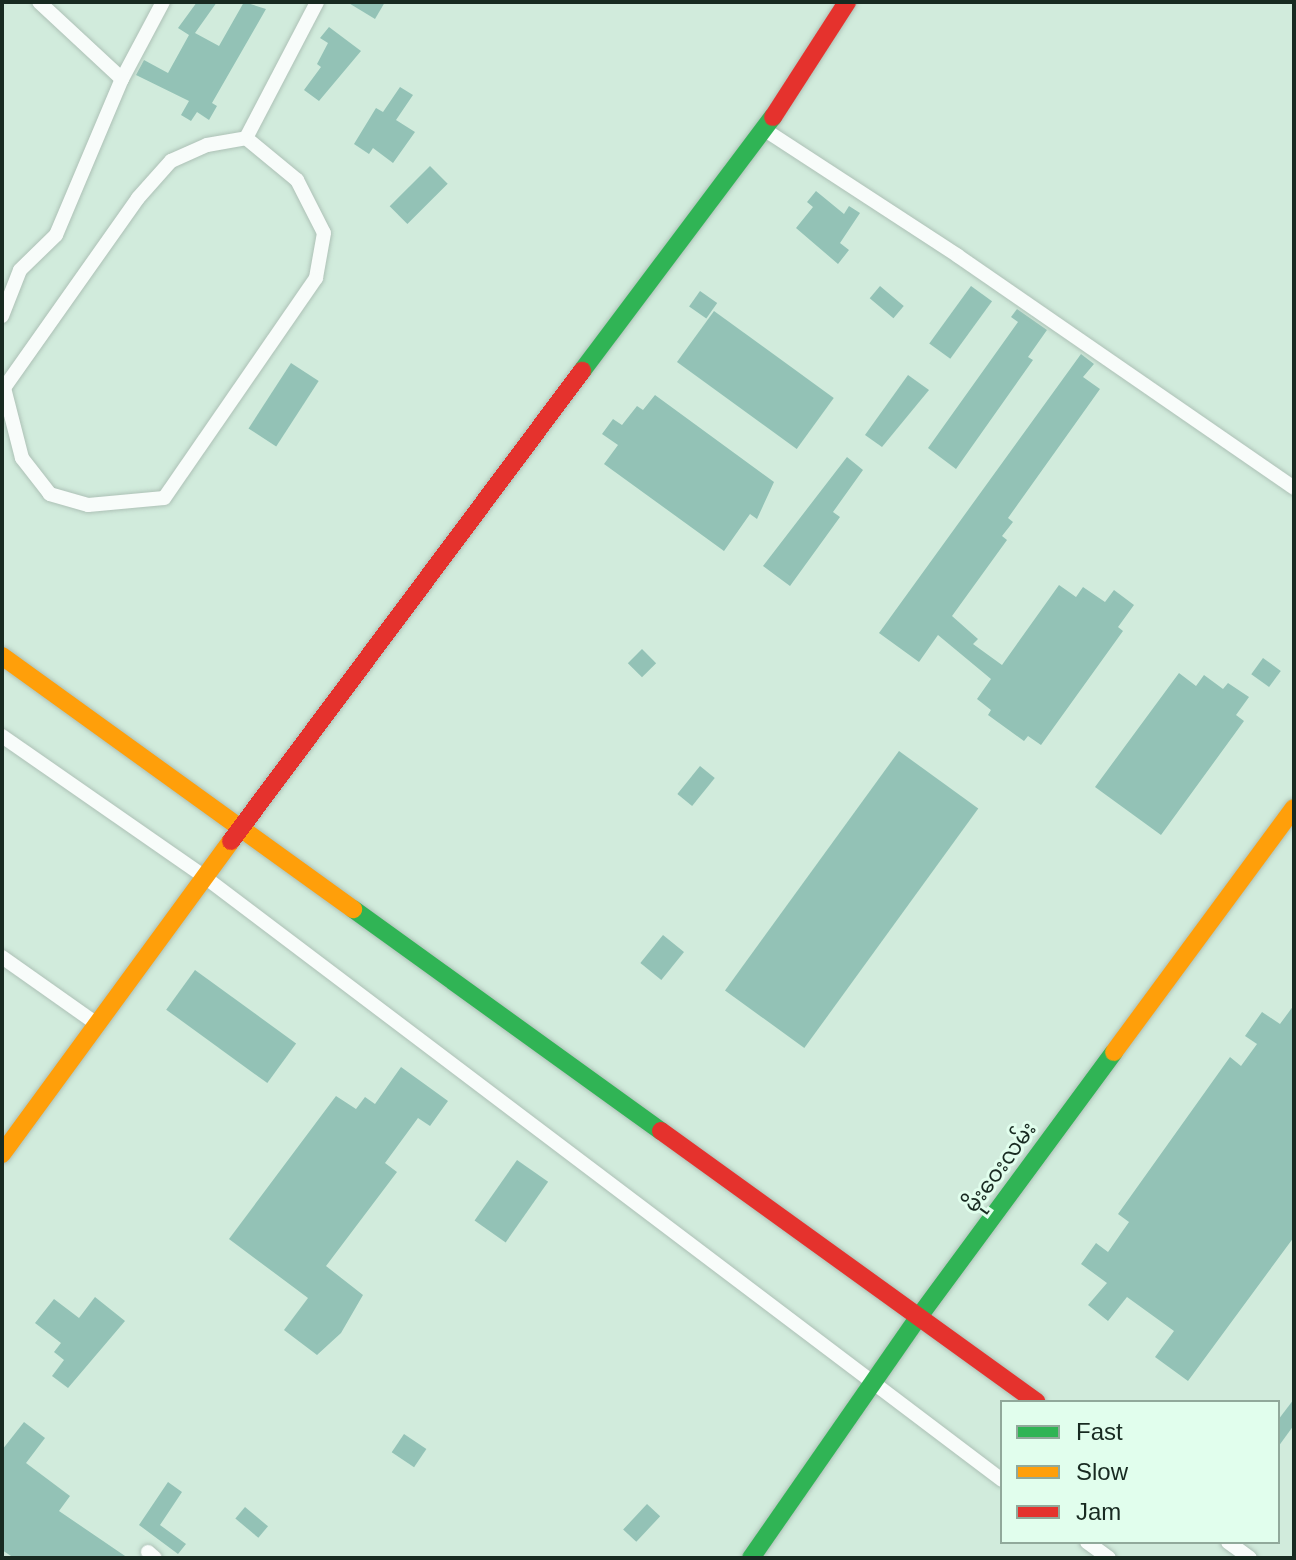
<!DOCTYPE html>
<meta charset="utf-8">
<style>
body{margin:0}
#map{position:relative;width:1296px;height:1560px;overflow:hidden;background:#d1ebdc;font-family:Arial,"Noto Sans Myanmar",sans-serif}
div>[style]{position:absolute}
.building>*{inset:0;background:#93c2b6;transform-origin:0 0}
.roads{filter:drop-shadow(0 0 2px #adc1b6) drop-shadow(0 0 2px #adc1b6)}
.street>*{height:14px;margin:-7px;padding:0 7px;transform-origin:7px;border-radius:7px;background:#f8fcfa}
.fast>*{height:18px;margin:-9px;padding:0 9px;transform-origin:9px;border-radius:9px;background:#30b455}
.slow>*{height:18px;margin:-9px;padding:0 9px;transform-origin:9px;border-radius:9px;background:#ff9f0a}
.jam>*{height:18px;margin:-9px;padding:0 9px;transform-origin:9px;border-radius:9px;background:#e5322d}
span{translate:-50% -50%;white-space:nowrap;text-align:center;line-height:1.15;-webkit-text-stroke:6px #e1feed;paint-order:stroke}
.street-label{font-size:22px;color:#182a21}
.frame{position:absolute;inset:0;border:4px solid #182a21;pointer-events:none}
.legend{position:absolute;left:1000px;top:1400px;width:280px;height:144px;box-sizing:border-box;background:#e1feed;border:2px solid #91a99b;margin:0;padding:10px 14px;list-style:none;font-size:24px;color:#182a21}
.legend li{display:flex;align-items:center;gap:16px;height:40px}
.legend b{width:40px;border:2px solid #91a99b}
</style>
<div id="map">
<div class="building">
<i style="clip-path:polygon(197px 2px,217px 2px,195px 33px,219px 46px,244px 2px,266px 9px,212px 103px,217px 106px,209px 120px,197px 112px,191px 121px,181px 115px,189px 101px,136px 75px,144px 60px,168px 73px,189px 35px,178px 28px)"></i>
<i style="clip-path:polygon(347px 2px,385px 2px,375px 19px)"></i>
<i style="clip-path:polygon(329px 27px,361px 51px,319px 101px,304px 90px,321px 67px,317px 64px,328px 43px,320px 38px)"></i>
<i style="clip-path:polygon(400px 87px,413px 95px,396px 120px,415px 132px,393px 163px,373px 148px,369px 154px,354px 144px,376px 108px,383px 112px)"></i>
<i style="left:430px;top:166px;width:25px;height:57px;rotate:45deg"></i>
<i style="clip-path:polygon(816px 191px,844px 214px,849px 206px,860px 213px,840px 243px,849px 250px,838px 264px,796px 228px,813px 207px,807px 202px)"></i>
<i style="left:880px;top:286px;width:31px;height:16px;rotate:40deg"></i>
<i style="left:971px;top:286px;width:26px;height:71px;rotate:36deg"></i>
<i style="left:700px;top:291px;width:21px;height:19px;rotate:35deg"></i>
<i style="clip-path:polygon(1017px 309px,1047px 330px,1028px 357px,1033px 360px,956px 469px,928px 448px,1018px 322px,1011px 317px)"></i>
<i style="left:714px;top:311px;width:148px;height:63px;rotate:36deg"></i>
<i style="clip-path:polygon(1081px 354px,1094px 364px,1083px 377px,1100px 389px,1008px 518px,1013px 522px,1002px 536px,1007px 540px,952px 616px,978px 639px,973px 644px,1002px 665px,1059px 585px,1076px 597px,1083px 587px,1105px 602px,1114px 590px,1134px 605px,1118px 627px,1123px 631px,1041px 745px,1028px 736px,1024px 741px,988px 715px,991px 710px,977px 699px,991px 679px,938px 635px,919px 662px,879px 633px)"></i>
<i style="left:291px;top:363px;width:33px;height:78px;rotate:33deg"></i>
<i style="clip-path:polygon(908px 375px,929px 390px,882px 447px,865px 435px)"></i>
<i style="clip-path:polygon(655px 395px,774px 482px,757px 519px,750px 514px,724px 551px,604px 464px,618px 445px,602px 434px,613px 419px,622px 425px,637px 406px,643px 410px)"></i>
<i style="clip-path:polygon(847px 457px,863px 470px,833px 512px,840px 517px,790px 586px,763px 566px)"></i>
<i style="left:642px;top:649px;width:20px;height:20px;rotate:45deg"></i>
<i style="left:1263px;top:658px;width:22px;height:20px;rotate:36deg"></i>
<i style="clip-path:polygon(1179px 673px,1196px 686px,1204px 675px,1223px 689px,1228px 683px,1249px 697px,1236px 715px,1244px 721px,1161px 835px,1095px 787px)"></i>
<i style="left:899px;top:751px;width:98px;height:296px;rotate:36deg"></i>
<i style="left:700px;top:766px;width:19px;height:36px;rotate:39deg"></i>
<i style="left:663px;top:935px;width:27px;height:36px;rotate:39deg"></i>
<i style="left:195px;top:970px;width:125px;height:49px;rotate:36deg"></i>
<i style="clip-path:polygon(1294px 1005px,1294px 1237px,1188px 1381px,1155px 1357px,1174px 1331px,1127px 1297px,1108px 1321px,1088px 1305px,1107px 1283px,1081px 1264px,1096px 1243px,1108px 1252px,1129px 1222px,1118px 1214px,1230px 1057px,1241px 1066px,1257px 1044px,1245px 1036px,1262px 1012px,1280px 1024px)"></i>
<i style="clip-path:polygon(401px 1067px,448px 1101px,430px 1126px,418px 1118px,385px 1163px,397px 1172px,326px 1266px,363px 1295px,341px 1333px,317px 1355px,284px 1330px,308px 1298px,229px 1239px,336px 1096px,356px 1109px,365px 1097px,375px 1104px)"></i>
<i style="left:517px;top:1160px;width:38px;height:74px;rotate:35deg"></i>
<i style="clip-path:polygon(95px 1297px,125px 1321px,68px 1388px,52px 1376px,64px 1360px,54px 1352px,61px 1343px,35px 1323px,54px 1299px,79px 1318px)"></i>
<i style="clip-path:polygon(1294px 1399px,1294px 1425px,1278px 1447px,1278px 1420px)"></i>
<i style="clip-path:polygon(24px 1422px,45px 1438px,26px 1463px,70px 1496px,59px 1511px,128px 1558px,14px 1558px,2px 1550px,2px 1450px)"></i>
<i style="left:404px;top:1434px;width:27px;height:22px;rotate:34deg"></i>
<i style="clip-path:polygon(168px 1482px,182px 1492px,160px 1525px,186px 1544px,178px 1554px,139px 1525px)"></i>
<i style="left:647px;top:1504px;width:18px;height:35px;rotate:43deg"></i>
<i style="left:245px;top:1507px;width:30px;height:15px;rotate:40deg"></i>
</div>
<div class="roads">
<div class="street">
<i style="left:122px;top:79px;width:87px;rotate:-62deg"></i>
<i style="left:765px;top:130px;width:230px;rotate:33.1deg"></i>
<i style="left:958px;top:256px;width:408px;rotate:34.6deg"></i>
<i style="left:246px;top:138px;width:66px;rotate:39.5deg"></i>
<i style="left:297px;top:180px;width:59px;rotate:63deg"></i>
<i style="left:324px;top:233px;width:46px;rotate:100.1deg"></i>
<i style="left:316px;top:278px;width:267px;rotate:124.6deg"></i>
<i style="left:164px;top:498px;width:76px;rotate:174.7deg"></i>
<i style="left:88px;top:505px;width:40px;rotate:-164deg"></i>
<i style="left:50px;top:494px;width:46px;rotate:-127.9deg"></i>
<i style="left:22px;top:458px;width:72px;rotate:-104.4deg"></i>
<i style="left:4px;top:388px;width:232px;rotate:-54.8deg"></i>
<i style="left:138px;top:198px;width:50px;rotate:-48.3deg"></i>
<i style="left:171px;top:161px;width:39px;rotate:-24deg"></i>
<i style="left:207px;top:145px;width:40px;rotate:-10deg"></i>
<i style="left:246px;top:138px;width:153px;rotate:-62.4deg"></i>
<i style="left:2px;top:316px;width:49px;rotate:-68.6deg"></i>
<i style="left:20px;top:270px;width:50px;rotate:-44.2deg"></i>
<i style="left:56px;top:235px;width:169px;rotate:-67.1deg"></i>
<i style="left:122px;top:79px;width:113px;rotate:-137.1deg"></i>
<i style="left:2px;top:736px;width:244px;rotate:34.8deg"></i>
<i style="left:202px;top:875px;width:1003px;rotate:37.1deg"></i>
<i style="left:2px;top:957px;width:113px;rotate:35.2deg"></i>
<i style="left:1087px;top:1542px;width:27px;rotate:36deg"></i>
<i style="left:1228px;top:1542px;width:27px;rotate:36deg"></i>
<i style="left:148px;top:1552px;width:9px;rotate:41deg"></i>
</div>
<div class="fast">
<i style="left:582px;top:371px;width:318px;rotate:-53.1deg"></i>
<i style="left:353px;top:909px;width:380px;rotate:35.8deg"></i>
<i style="left:751px;top:1558px;width:292px;rotate:-55.2deg"></i>
<i style="left:918px;top:1318px;width:330px;rotate:-53.6deg"></i>
</div>
<div class="slow">
<i style="left:2px;top:656px;width:433px;rotate:35.8deg"></i>
<i style="left:1114px;top:1052px;width:303px;rotate:-53.6deg"></i>
<i style="left:2px;top:1154px;width:388px;rotate:-53.8deg"></i>
</div>
<div class="jam">
<i style="left:773px;top:117px;width:137px;rotate:-57.2deg"></i>
<i style="left:231px;top:841px;width:587px;rotate:-53.25deg"></i>
<i style="left:661px;top:1131px;width:463px;rotate:35.8deg"></i>
</div>
</div>
<div class="street-label">
<span style="left:1000px;top:1167px;rotate:-54deg">မိုးဝေးလမ်း</span>
</div>
<div class="frame"></div>
<ul class="legend">
<li><b style="height:10px;background:#30b455"></b>Fast</li>
<li><b style="height:10px;background:#ff9f0a"></b>Slow</li>
<li><b style="height:10px;background:#e5322d"></b>Jam</li>
</ul>
</div>
